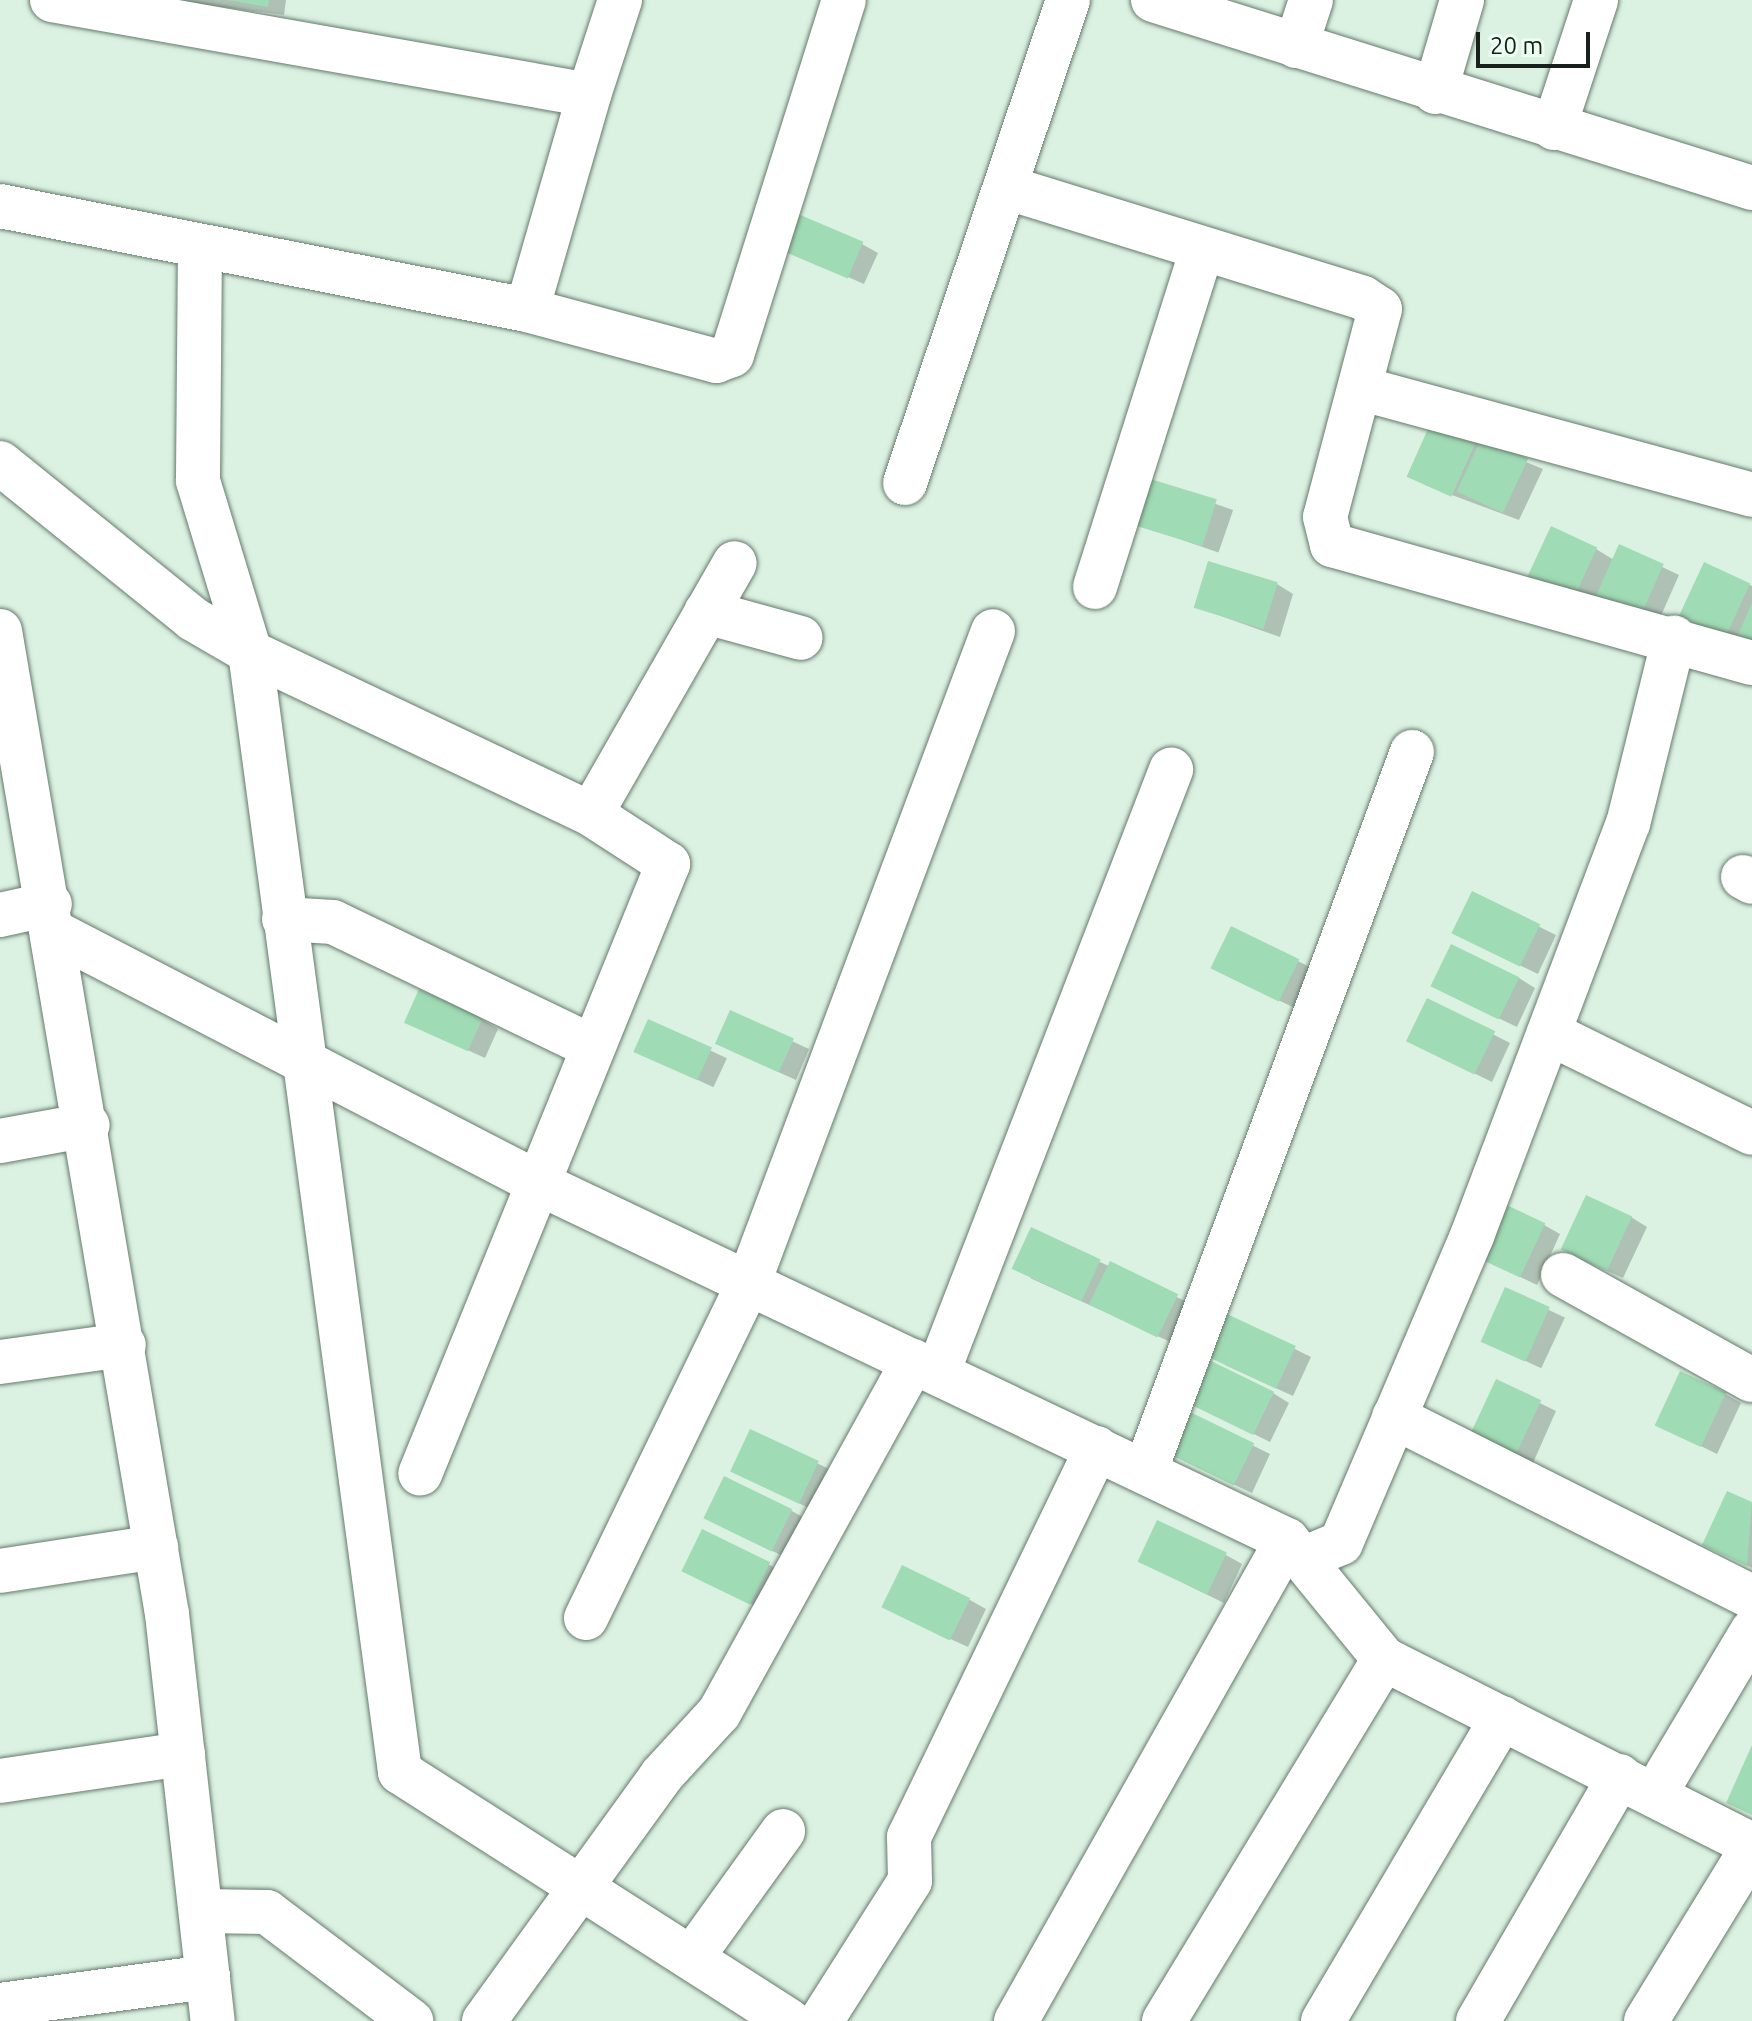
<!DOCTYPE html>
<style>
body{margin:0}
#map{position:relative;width:1752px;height:2021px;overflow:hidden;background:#dbf2e2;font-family:Ubuntu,sans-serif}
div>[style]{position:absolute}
.shadow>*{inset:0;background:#0003;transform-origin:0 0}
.building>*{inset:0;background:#9fdbb4;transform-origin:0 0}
.roads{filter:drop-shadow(0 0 2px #667a6d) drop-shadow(0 0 2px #667a6d)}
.minor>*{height:44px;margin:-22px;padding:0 22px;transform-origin:22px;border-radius:22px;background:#fff}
span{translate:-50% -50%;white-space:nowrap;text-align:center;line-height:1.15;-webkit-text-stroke:8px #ecfef1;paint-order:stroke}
.scale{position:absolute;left:1476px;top:32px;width:114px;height:36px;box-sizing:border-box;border:4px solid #17201a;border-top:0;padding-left:10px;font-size:24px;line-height:28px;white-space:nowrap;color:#17201a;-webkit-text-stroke:6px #ecfef1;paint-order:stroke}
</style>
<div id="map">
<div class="shadow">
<i style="clip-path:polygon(168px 0,286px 0,284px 15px)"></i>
<i style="clip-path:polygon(862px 244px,878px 253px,864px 284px,786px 250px)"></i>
<i style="clip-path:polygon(1432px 424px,1543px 469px,1519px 520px,1425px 485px)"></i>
<i style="left:1149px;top:481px;width:89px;height:45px;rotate:19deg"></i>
<i style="clip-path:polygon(1620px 547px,1679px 575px,1656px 627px,1545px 590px,1596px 549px,1614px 560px)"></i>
<i style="clip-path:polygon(1705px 565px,1752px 586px,1752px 646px,1698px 626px)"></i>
<i style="clip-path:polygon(1277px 584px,1293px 594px,1280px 637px,1196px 607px)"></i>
<i style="clip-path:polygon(1473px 894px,1556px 935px,1538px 974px,1471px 942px)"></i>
<i style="clip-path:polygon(1232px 929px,1316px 970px,1297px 1009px,1229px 977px)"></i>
<i style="clip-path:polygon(1519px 978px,1535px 988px,1517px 1027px,1450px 995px)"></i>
<i style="clip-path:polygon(1428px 1001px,1510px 1043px,1492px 1082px,1425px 1049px)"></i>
<i style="clip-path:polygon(731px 1013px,809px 1049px,796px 1080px,734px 1052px)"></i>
<i style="clip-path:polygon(482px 1019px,498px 1029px,485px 1058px,406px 1022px)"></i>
<i style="left:649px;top:1022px;width:86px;height:32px;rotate:25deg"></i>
<i style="clip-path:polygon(1631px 1217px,1647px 1227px,1623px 1278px,1580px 1259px)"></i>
<i style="clip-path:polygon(1544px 1225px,1560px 1234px,1537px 1285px,1478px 1257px)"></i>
<i style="clip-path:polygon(1100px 1262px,1194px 1305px,1175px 1344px,1030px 1278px)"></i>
<i style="left:1506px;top:1290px;width:65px;height:56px;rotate:25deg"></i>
<i style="clip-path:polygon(1228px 1316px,1311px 1357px,1293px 1396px,1225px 1365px)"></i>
<i style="clip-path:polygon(1497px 1382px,1556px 1411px,1533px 1463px,1490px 1443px)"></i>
<i style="clip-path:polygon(1273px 1393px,1289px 1403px,1270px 1442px,1203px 1409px)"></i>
<i style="clip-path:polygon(1725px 1394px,1741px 1403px,1717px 1454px,1658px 1425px)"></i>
<i style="clip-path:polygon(1187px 1413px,1270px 1454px,1252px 1493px,1184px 1461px)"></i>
<i style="left:751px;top:1431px;width:93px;height:44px;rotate:26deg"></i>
<i style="clip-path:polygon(1728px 1493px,1752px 1504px,1752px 1568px,1704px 1544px)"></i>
<i style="clip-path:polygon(792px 1511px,808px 1520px,789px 1559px,722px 1527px)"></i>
<i style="clip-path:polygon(703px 1532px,786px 1573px,768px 1612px,700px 1580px)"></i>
<i style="clip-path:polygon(1226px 1555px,1242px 1564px,1224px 1603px,1140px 1562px)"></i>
<i style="clip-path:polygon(970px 1600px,986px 1609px,968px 1647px,900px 1616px)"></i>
</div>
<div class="building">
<i style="clip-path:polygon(227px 0,269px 0,268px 7px)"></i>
<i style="left:798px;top:214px;width:71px;height:40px;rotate:23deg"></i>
<i style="left:1431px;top:422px;width:49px;height:60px;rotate:24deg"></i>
<i style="left:1482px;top:437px;width:51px;height:60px;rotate:25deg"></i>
<i style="left:1147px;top:478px;width:73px;height:49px;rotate:17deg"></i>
<i style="left:1551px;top:526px;width:51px;height:61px;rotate:25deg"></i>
<i style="left:1619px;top:544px;width:49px;height:60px;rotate:24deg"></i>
<i style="left:1208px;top:561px;width:73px;height:49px;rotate:17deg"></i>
<i style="left:1704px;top:562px;width:51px;height:60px;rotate:25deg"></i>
<i style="clip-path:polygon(1752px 603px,1752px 646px,1736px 639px)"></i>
<i style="left:1472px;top:891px;width:76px;height:47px;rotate:26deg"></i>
<i style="left:1231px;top:926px;width:76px;height:47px;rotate:26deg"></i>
<i style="left:1451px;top:944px;width:76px;height:47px;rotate:26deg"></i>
<i style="left:419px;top:989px;width:70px;height:37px;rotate:24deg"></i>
<i style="left:1427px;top:998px;width:76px;height:48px;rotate:26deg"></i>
<i style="left:730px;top:1010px;width:70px;height:37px;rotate:24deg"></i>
<i style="left:648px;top:1019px;width:70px;height:36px;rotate:24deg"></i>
<i style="left:1586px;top:1195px;width:51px;height:60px;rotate:25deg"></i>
<i style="left:1500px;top:1202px;width:50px;height:60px;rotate:25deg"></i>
<i style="left:1031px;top:1227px;width:77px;height:46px;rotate:25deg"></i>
<i style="left:1110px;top:1261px;width:76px;height:48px;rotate:26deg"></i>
<i style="left:1505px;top:1287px;width:49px;height:60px;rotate:24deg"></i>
<i style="left:1227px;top:1314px;width:76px;height:47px;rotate:25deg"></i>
<i style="left:1205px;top:1358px;width:77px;height:48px;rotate:26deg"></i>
<i style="left:1680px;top:1371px;width:51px;height:60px;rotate:25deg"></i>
<i style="left:1496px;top:1379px;width:50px;height:61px;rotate:25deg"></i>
<i style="left:1186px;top:1410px;width:76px;height:47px;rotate:26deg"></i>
<i style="left:750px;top:1429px;width:76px;height:47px;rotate:25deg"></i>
<i style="left:724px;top:1476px;width:76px;height:47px;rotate:26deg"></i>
<i style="clip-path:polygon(1727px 1491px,1752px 1502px,1747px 1566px,1702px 1545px)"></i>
<i style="left:1157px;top:1520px;width:77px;height:46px;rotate:25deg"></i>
<i style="left:702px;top:1529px;width:76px;height:47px;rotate:26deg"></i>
<i style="left:902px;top:1565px;width:76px;height:47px;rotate:26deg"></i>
<i style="clip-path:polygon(1752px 1745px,1752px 1815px,1726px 1803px)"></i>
</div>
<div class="roads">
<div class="minor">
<i style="left:52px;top:0;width:545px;rotate:10.03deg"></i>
<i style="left:589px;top:95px;width:100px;rotate:-71.9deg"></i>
<i style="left:1153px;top:0;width:628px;rotate:17.42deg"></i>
<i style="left:1296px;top:46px;width:48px;rotate:-71.9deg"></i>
<i style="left:1435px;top:92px;width:96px;rotate:-73.6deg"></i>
<i style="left:1554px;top:128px;width:135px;rotate:-71.8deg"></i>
<i style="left:1005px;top:187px;width:375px;rotate:17.2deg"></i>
<i style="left:1363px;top:298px;width:20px;rotate:33deg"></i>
<i style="left:1380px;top:309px;width:215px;rotate:104.8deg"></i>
<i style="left:1325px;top:517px;width:29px;rotate:76deg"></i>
<i style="left:1332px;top:545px;width:436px;rotate:15.7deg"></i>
<i style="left:0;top:206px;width:537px;rotate:11.16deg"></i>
<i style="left:527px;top:310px;width:224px;rotate:-73.9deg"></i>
<i style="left:200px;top:247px;width:234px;rotate:90.5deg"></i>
<i style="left:198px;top:481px;width:179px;rotate:73.1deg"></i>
<i style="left:250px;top:652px;width:378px;rotate:25.4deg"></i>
<i style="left:591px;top:814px;width:92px;rotate:33deg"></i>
<i style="left:668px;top:864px;width:658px;rotate:112.12deg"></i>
<i style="left:527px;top:310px;width:196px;rotate:15.1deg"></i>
<i style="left:716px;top:361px;width:17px;rotate:-21deg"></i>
<i style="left:732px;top:355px;width:372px;rotate:-72.5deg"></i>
<i style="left:1363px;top:389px;width:403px;rotate:15.2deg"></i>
<i style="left:0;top:463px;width:248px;rotate:38.9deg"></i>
<i style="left:193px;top:619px;width:66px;rotate:30.1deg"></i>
<i style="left:250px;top:652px;width:1130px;rotate:82.37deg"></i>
<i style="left:400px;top:1772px;width:462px;rotate:32.6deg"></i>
<i style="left:905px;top:483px;width:510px;rotate:-71.35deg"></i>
<i style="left:1095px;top:587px;width:350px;rotate:-72.4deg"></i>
<i style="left:706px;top:612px;width:98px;rotate:15.3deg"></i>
<i style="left:0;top:631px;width:997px;rotate:80.36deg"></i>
<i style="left:167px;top:1614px;width:410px;rotate:83.6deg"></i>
<i style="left:591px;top:814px;width:289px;rotate:-60.2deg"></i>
<i style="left:1743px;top:877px;width:10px;rotate:29deg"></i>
<i style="left:0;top:915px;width:51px;rotate:-12.4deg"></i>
<i style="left:284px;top:919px;width:49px;rotate:3.5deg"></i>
<i style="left:333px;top:922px;width:288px;rotate:25.7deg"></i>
<i style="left:56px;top:933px;width:545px;rotate:27.41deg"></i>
<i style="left:540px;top:1184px;width:827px;rotate:25.48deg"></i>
<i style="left:1287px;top:1540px;width:154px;rotate:50.8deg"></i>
<i style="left:1384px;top:1659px;width:412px;rotate:26.8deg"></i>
<i style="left:1549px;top:1033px;width:226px;rotate:26.2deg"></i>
<i style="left:0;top:1141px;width:89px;rotate:-10.3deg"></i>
<i style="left:1563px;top:1275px;width:216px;rotate:29.1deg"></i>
<i style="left:0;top:1362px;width:125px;rotate:-7.8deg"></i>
<i style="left:938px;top:1372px;width:646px;rotate:-68.84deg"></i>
<i style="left:1394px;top:1417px;width:401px;rotate:26.7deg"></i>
<i style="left:1145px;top:1472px;width:768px;rotate:-69.65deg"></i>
<i style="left:1303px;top:1559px;width:41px;rotate:-22.8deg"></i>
<i style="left:1341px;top:1543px;width:334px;rotate:-66.9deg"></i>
<i style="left:1472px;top:1236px;width:441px;rotate:-69.3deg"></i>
<i style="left:1628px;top:824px;width:192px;rotate:-76.1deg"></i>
<i style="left:0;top:1571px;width:158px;rotate:-8.7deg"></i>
<i style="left:586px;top:1618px;width:373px;rotate:-64.1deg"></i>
<i style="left:749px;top:1282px;width:695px;rotate:-69.45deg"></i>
<i style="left:0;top:1781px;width:185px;rotate:-8.4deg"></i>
<i style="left:1655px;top:1794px;width:190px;rotate:-59.2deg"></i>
<i style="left:201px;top:1911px;width:66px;rotate:0.9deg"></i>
<i style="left:267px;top:1912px;width:181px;rotate:37.1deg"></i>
<i style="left:693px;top:1956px;width:154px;rotate:-54.2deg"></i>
<i style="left:0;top:2005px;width:210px;rotate:-7.7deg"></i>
<i style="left:484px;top:2021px;width:304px;rotate:-54.1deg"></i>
<i style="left:662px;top:1775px;width:84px;rotate:-47.4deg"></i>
<i style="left:719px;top:1713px;width:402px;rotate:-61.1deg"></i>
<i style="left:821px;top:2021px;width:166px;rotate:-57.6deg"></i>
<i style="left:910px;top:1881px;width:44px;rotate:-91.3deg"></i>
<i style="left:909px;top:1837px;width:432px;rotate:-64.2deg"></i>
<i style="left:1016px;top:2021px;width:552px;rotate:-60.6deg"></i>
<i style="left:1164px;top:2021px;width:424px;rotate:-58.7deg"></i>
<i style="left:1323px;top:2021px;width:352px;rotate:-59.4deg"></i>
<i style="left:1478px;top:2021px;width:283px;rotate:-59.9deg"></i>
<i style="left:1646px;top:2021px;width:203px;rotate:-58.5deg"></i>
</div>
</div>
<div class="scale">20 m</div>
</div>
